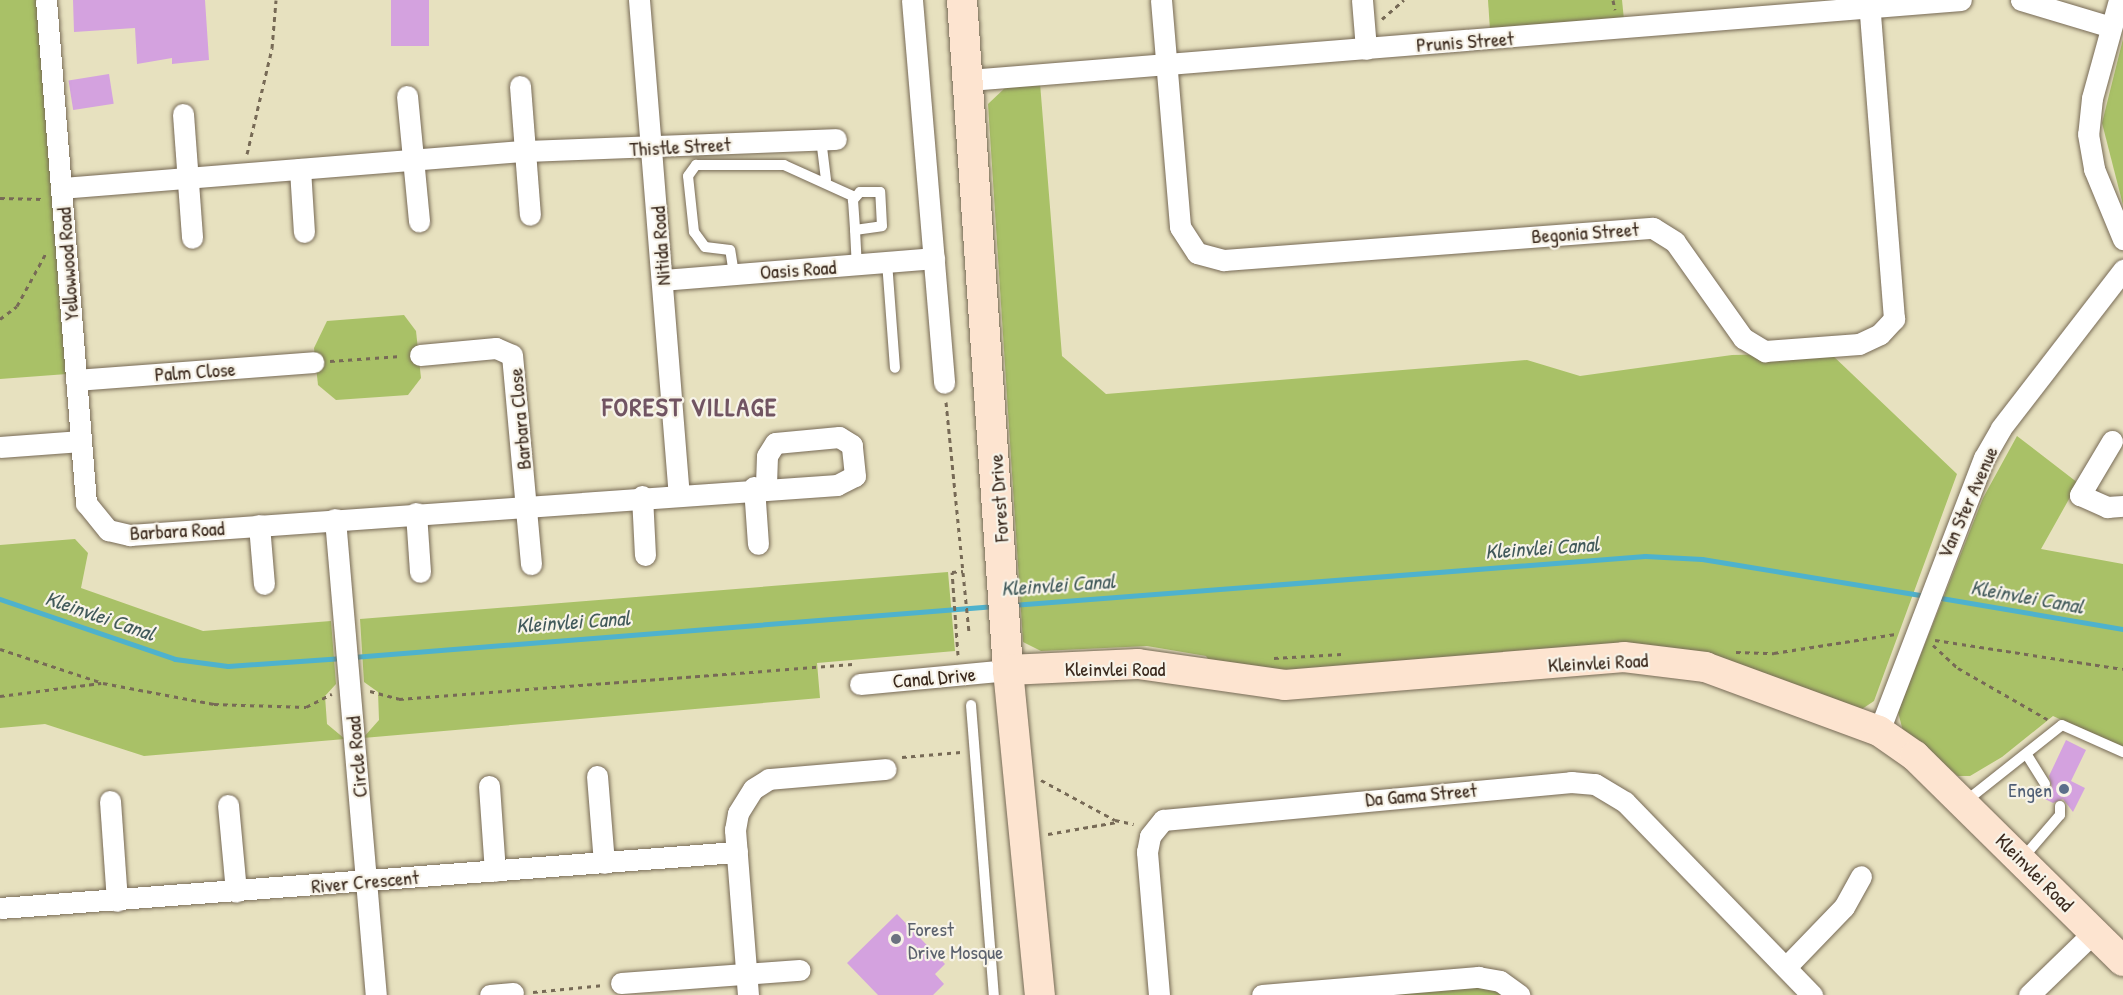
<!DOCTYPE html>
<style>
body{margin:0}
#map{position:relative;width:2123px;height:995px;overflow:hidden;background:#e7e1bf;font-family:"Patrick Hand",sans-serif}
div>[style]{position:absolute}
.green>*{inset:0;background:#a9c167}
.stream>*{height:5px;margin:-2.5px;padding:0 2.5px;transform-origin:2.5px;border-radius:2.5px;background:#4eb2cd}
.building>*{inset:0;background:#d4a2df;transform-origin:0 0}
.path>*{height:3px;margin-top:-1.5px;transform-origin:0;background:repeating-linear-gradient(90deg,#776a56 0 4.5px,transparent 0 9px)}
.roads{filter:drop-shadow(0 0 2px #776a56) drop-shadow(0 0 2px #776a56)}
.lane>*{height:10px;margin:-5px;padding:0 5px;transform-origin:5px;border-radius:5px;background:#fff}
.street>*{height:21px;margin:-10.5px;padding:0 10.5px;transform-origin:10.5px;border-radius:10.5px;background:#fff}
.secondary>*{height:30px;margin:-15px;padding:0 15px;transform-origin:15px;border-radius:15px;background:#fde4d0}
.dots>*{width:16px;height:16px;translate:-50% -50%;box-sizing:border-box;border:3px solid #f7f3e8;border-radius:50%}
span{translate:-50% -50%;white-space:nowrap;text-align:center;line-height:1.15;-webkit-text-stroke:4.5px #f7f3e8;paint-order:stroke}
.street-label{font-size:20px;color:#3b2a1e}
.service-label{font-size:20px;color:#4e5e75}
.right{translate:-100% -50%;text-align:right}
.worship-label{font-size:20px;color:#5b616d}
.left{translate:0 -50%;text-align:left}
.water-label{font-size:21px;color:#425a5b;font-style:italic}
.district-label{font-size:26px;color:#715462;font-weight:700;letter-spacing:1.5px}
</style>
<div id="map">
<div class="green">
<i style="clip-path:polygon(0 0,38px 0,67px 374px,0 379px)"></i>
<i style="clip-path:polygon(1488px 0,1622px 0,1624px 20px,1490px 30px)"></i>
<i style="clip-path:polygon(2123px 39px,2123px 205px,2102px 123px)"></i>
<i style="clip-path:polygon(1040px 83px,1062px 356px,1106px 394px,1527px 360px,1580px 376px,1732px 355px,1830px 353px,1957px 474px,1874px 701px,1859px 711px,1727px 663px,1309px 673px,1211px 664px,1206px 656px,1147px 646px,1041px 651px,1023px 642px,988px 104px,1006px 87px)"></i>
<i style="clip-path:polygon(404px 315px,416px 331px,421px 378px,408px 395px,336px 400px,318px 385px,314px 348px,327px 321px)"></i>
<i style="clip-path:polygon(2017px 436px,2078px 483px,2041px 549px,2123px 564px,2123px 749px,2053px 716px,2002px 757px,1970px 776px,1958px 776px,1903px 731px,1898px 712px,1983px 498px)"></i>
<i style="clip-path:polygon(75px 539px,88px 553px,81px 588px,203px 631px,331px 621px,336px 684px,325px 696px,327px 724px,345px 739px,144px 756px,45px 724px,0 728px,0 545px)"></i>
<i style="clip-path:polygon(948px 572px,955px 651px,817px 663px,820px 698px,363px 738px,379px 720px,378px 692px,364px 682px,360px 619px)"></i>
<i style="clip-path:polygon(1482px 985px,1509px 995px,1358px 995px)"></i>
</div>
<div class="stream">
<i style="left:1935px;top:597px;width:191px;rotate:9.7deg"></i>
<i style="left:0;top:599px;width:185px;rotate:18.9deg"></i>
<i style="left:175px;top:659px;width:53px;rotate:7.5deg"></i>
<i style="left:228px;top:666px;width:115px;rotate:-4deg"></i>
<i style="left:1013px;top:605px;width:634px;rotate:-4.43deg"></i>
<i style="left:1645px;top:556px;width:57px;rotate:3deg"></i>
<i style="left:1702px;top:559px;width:227px;rotate:9.4deg"></i>
<i style="left:353px;top:657px;width:644px;rotate:-4.54deg"></i>
</div>
<div class="building">
<i style="clip-path:polygon(73px 0,205px 0,209px 60px,172px 64px,172px 58px,137px 64px,135px 28px,74px 32px)"></i>
<i style="left:391px;top:0;width:38px;height:46px"></i>
<i style="left:109px;top:74px;width:30px;height:41px;rotate:81deg"></i>
<i style="clip-path:polygon(2066px 740px,2086px 750px,2071px 781px,2085px 788px,2073px 812px,2063px 799px,2053px 803px,2039px 796px,2052px 787px,2049px 776px)"></i>
<i style="clip-path:polygon(897px 914px,945px 964px,935px 974px,944px 984px,933px 995px,878px 995px,847px 963px)"></i>
</div>
<div class="path">
<i style="left:1613px;top:0;width:10px;rotate:79deg"></i>
<i style="left:1382px;top:19px;width:29px;rotate:-41deg"></i>
<i style="left:247px;top:154px;width:109px;rotate:-76.7deg"></i>
<i style="left:272px;top:48px;width:48px;rotate:-85.2deg"></i>
<i style="left:0;top:198px;width:43px;rotate:1.3deg"></i>
<i style="left:0;top:319px;width:21px;rotate:-37deg"></i>
<i style="left:17px;top:306px;width:60px;rotate:-61.3deg"></i>
<i style="left:330px;top:361px;width:71px;rotate:-4deg"></i>
<i style="left:946px;top:402px;width:230px;rotate:84.3deg"></i>
<i style="left:1935px;top:640px;width:190px;rotate:8.8deg"></i>
<i style="left:1933px;top:645px;width:34px;rotate:43deg"></i>
<i style="left:1958px;top:668px;width:103px;rotate:29.8deg"></i>
<i style="left:0;top:649px;width:108px;rotate:18.3deg"></i>
<i style="left:103px;top:683px;width:113px;rotate:10.7deg"></i>
<i style="left:214px;top:704px;width:92px;rotate:1.9deg"></i>
<i style="left:306px;top:707px;width:29px;rotate:-27deg"></i>
<i style="left:1736px;top:652px;width:38px;rotate:2deg"></i>
<i style="left:1774px;top:653px;width:123px;rotate:-8.9deg"></i>
<i style="left:958px;top:655px;width:83px;rotate:-94.1deg"></i>
<i style="left:952px;top:572px;width:11px;rotate:-5deg"></i>
<i style="left:1274px;top:658px;width:68px;rotate:-3.4deg"></i>
<i style="left:370px;top:691px;width:30px;rotate:15deg"></i>
<i style="left:399px;top:699px;width:458px;rotate:-4.4deg"></i>
<i style="left:0;top:696px;width:102px;rotate:-7.3deg"></i>
<i style="left:902px;top:757px;width:59px;rotate:-4.8deg"></i>
<i style="left:1041px;top:780px;width:84px;rotate:28.4deg"></i>
<i style="left:1115px;top:820px;width:19px;rotate:12deg"></i>
<i style="left:1048px;top:834px;width:70px;rotate:-9.9deg"></i>
<i style="left:533px;top:992px;width:71px;rotate:-5.6deg"></i>
</div>
<div class="roads">
<div class="lane">
<i style="left:821px;top:139px;width:41px;rotate:83deg"></i>
<i style="left:855px;top:230px;width:27px;rotate:-8deg"></i>
<i style="left:882px;top:226px;width:34px;rotate:-93deg"></i>
<i style="left:880px;top:192px;width:20px;rotate:180deg"></i>
<i style="left:860px;top:192px;width:11px;rotate:131deg"></i>
<i style="left:853px;top:200px;width:30px;rotate:86deg"></i>
<i style="left:855px;top:230px;width:35px;rotate:87deg"></i>
<i style="left:887px;top:262px;width:106px;rotate:85.7deg"></i>
<i style="left:734px;top:274px;width:24px;rotate:-99deg"></i>
<i style="left:730px;top:250px;width:25px;rotate:-173deg"></i>
<i style="left:705px;top:247px;width:19px;rotate:-126deg"></i>
<i style="left:694px;top:232px;width:56px;rotate:-96.1deg"></i>
<i style="left:688px;top:176px;width:14px;rotate:-54deg"></i>
<i style="left:696px;top:165px;width:88px"></i>
<i style="left:784px;top:165px;width:78px;rotate:24.3deg"></i>
<i style="left:971px;top:705px;width:291px;rotate:85.5deg"></i>
<i style="left:2027px;top:755px;width:34px;rotate:58deg"></i>
<i style="left:1966px;top:801px;width:122px;rotate:-38.4deg"></i>
<i style="left:2062px;top:725px;width:67px;rotate:23.9deg"></i>
<i style="left:2022px;top:859px;width:58px;rotate:-49.2deg"></i>
<i style="left:2060px;top:815px;width:9px;rotate:-90deg"></i>
</div>
<div class="street">
<i style="left:46px;top:0;width:505px;rotate:85.45deg"></i>
<i style="left:86px;top:503px;width:35px;rotate:51deg"></i>
<i style="left:108px;top:530px;width:23px;rotate:13deg"></i>
<i style="left:130px;top:535px;width:709px;rotate:-4.05deg"></i>
<i style="left:837px;top:485px;width:20px;rotate:-27deg"></i>
<i style="left:855px;top:476px;width:31px;rotate:-96deg"></i>
<i style="left:852px;top:445px;width:15px;rotate:-148deg"></i>
<i style="left:839px;top:437px;width:64px;rotate:174.6deg"></i>
<i style="left:775px;top:443px;width:15px;rotate:122deg"></i>
<i style="left:767px;top:456px;width:30px;rotate:92deg"></i>
<i style="left:639px;top:0;width:495px;rotate:85.4deg"></i>
<i style="left:912px;top:0;width:384px;rotate:85.2deg"></i>
<i style="left:1161px;top:0;width:228px;rotate:85.2deg"></i>
<i style="left:1180px;top:227px;width:31px;rotate:57deg"></i>
<i style="left:1197px;top:253px;width:28px;rotate:15deg"></i>
<i style="left:1224px;top:260px;width:430px;rotate:-4.3deg"></i>
<i style="left:1653px;top:228px;width:26px;rotate:32deg"></i>
<i style="left:1675px;top:242px;width:118px;rotate:54.7deg"></i>
<i style="left:1743px;top:338px;width:26px;rotate:31deg"></i>
<i style="left:1765px;top:351px;width:94px;rotate:-4.3deg"></i>
<i style="left:1859px;top:344px;width:23px;rotate:-25deg"></i>
<i style="left:1880px;top:334px;width:21px;rotate:-47deg"></i>
<i style="left:1894px;top:319px;width:309px;rotate:-94.5deg"></i>
<i style="left:1362px;top:0;width:49px;rotate:85.3deg"></i>
<i style="left:2021px;top:0;width:94px;rotate:16.7deg"></i>
<i style="left:2119px;top:0;width:102px;rotate:105.4deg"></i>
<i style="left:2092px;top:98px;width:36px;rotate:96deg"></i>
<i style="left:2088px;top:134px;width:36px;rotate:80deg"></i>
<i style="left:2094px;top:169px;width:76px;rotate:67.5deg"></i>
<i style="left:969px;top:80px;width:995px;rotate:-4.61deg"></i>
<i style="left:520px;top:86px;width:129px;rotate:85.6deg"></i>
<i style="left:407px;top:96px;width:126px;rotate:84.5deg"></i>
<i style="left:183px;top:114px;width:124px;rotate:85.8deg"></i>
<i style="left:300px;top:169px;width:63px;rotate:86.4deg"></i>
<i style="left:61px;top:188px;width:464px;rotate:-4.6deg"></i>
<i style="left:524px;top:151px;width:312px;rotate:-2.2deg"></i>
<i style="left:662px;top:280px;width:273px;rotate:-4.6deg"></i>
<i style="left:420px;top:355px;width:76px;rotate:-5.3deg"></i>
<i style="left:496px;top:348px;width:17px;rotate:24deg"></i>
<i style="left:512px;top:355px;width:210px;rotate:84.8deg"></i>
<i style="left:76px;top:380px;width:238px;rotate:-4.3deg"></i>
<i style="left:2112px;top:441px;width:63px;rotate:120.7deg"></i>
<i style="left:2080px;top:495px;width:30px;rotate:24deg"></i>
<i style="left:2107px;top:507px;width:16px;rotate:-4deg"></i>
<i style="left:0;top:447px;width:81px;rotate:-4.2deg"></i>
<i style="left:754px;top:487px;width:57px;rotate:86deg"></i>
<i style="left:642px;top:496px;width:59px;rotate:87.1deg"></i>
<i style="left:416px;top:513px;width:59px;rotate:86.1deg"></i>
<i style="left:335px;top:519px;width:478px;rotate:85.1deg"></i>
<i style="left:259px;top:525px;width:59px;rotate:85.2deg"></i>
<i style="left:860px;top:684px;width:149px;rotate:-5.4deg"></i>
<i style="left:1879px;top:731px;width:292px;rotate:-69deg"></i>
<i style="left:1984px;top:458px;width:34px;rotate:-60deg"></i>
<i style="left:2001px;top:428px;width:200px;rotate:-52.3deg"></i>
<i style="left:597px;top:776px;width:87px;rotate:85.4deg"></i>
<i style="left:489px;top:786px;width:85px;rotate:86deg"></i>
<i style="left:110px;top:801px;width:100px;rotate:86deg"></i>
<i style="left:228px;top:805px;width:87px;rotate:84.7deg"></i>
<i style="left:0;top:908px;width:739px;rotate:-4.35deg"></i>
<i style="left:1786px;top:967px;width:83px;rotate:-46deg"></i>
<i style="left:1844px;top:907px;width:35px;rotate:-61deg"></i>
<i style="left:621px;top:983px;width:179px;rotate:-4.2deg"></i>
<i style="left:490px;top:995px;width:23px;rotate:-5deg"></i>
<i style="left:748px;top:995px;width:166px;rotate:-94.5deg"></i>
<i style="left:735px;top:830px;width:17px;rotate:-80deg"></i>
<i style="left:738px;top:813px;width:28px;rotate:-58deg"></i>
<i style="left:753px;top:789px;width:19px;rotate:-32deg"></i>
<i style="left:769px;top:779px;width:117px;rotate:-4.9deg"></i>
<i style="left:1159px;top:995px;width:144px;rotate:-94.8deg"></i>
<i style="left:1147px;top:852px;width:16px;rotate:-79deg"></i>
<i style="left:1150px;top:836px;width:21px;rotate:-51deg"></i>
<i style="left:1163px;top:820px;width:410px;rotate:-5.3deg"></i>
<i style="left:1571px;top:782px;width:24px;rotate:5deg"></i>
<i style="left:1595px;top:784px;width:35px;rotate:31deg"></i>
<i style="left:1625px;top:802px;width:269px;rotate:45.9deg"></i>
<i style="left:1262px;top:995px;width:217px;rotate:-4.8deg"></i>
<i style="left:1478px;top:977px;width:22px;rotate:10deg"></i>
<i style="left:1500px;top:981px;width:24px;rotate:36deg"></i>
<i style="left:2029px;top:995px;width:91px;rotate:-44.1deg"></i>
</div>
<div class="secondary">
<i style="left:962px;top:0;width:672px;rotate:86.07deg"></i>
<i style="left:1008px;top:670px;width:327px;rotate:84.4deg"></i>
<i style="left:1008px;top:670px;width:130px;rotate:-2.6deg"></i>
<i style="left:1138px;top:664px;width:148px;rotate:8.1deg"></i>
<i style="left:1285px;top:685px;width:340px;rotate:-4.7deg"></i>
<i style="left:1624px;top:657px;width:82px;rotate:7deg"></i>
<i style="left:1705px;top:667px;width:185px;rotate:20.2deg"></i>
<i style="left:1879px;top:731px;width:44px;rotate:34.8deg"></i>
<i style="left:1915px;top:756px;width:292px;rotate:44.6deg"></i>
</div>
</div>
<div class="dots">
<i style="left:2064px;top:789px;background:#5c6f8a"></i>
<i style="left:896px;top:939px;background:#6b7280"></i>
</div>
<div class="street-label">
<span style="left:1465px;top:41px;rotate:-4deg">Prunis Street</span>
<span style="left:680px;top:146px;rotate:-3deg">Thistle Street</span>
<span style="left:1585px;top:232px;rotate:-4deg">Begonia Street</span>
<span style="left:660px;top:246px;rotate:-94deg">Nitida Road</span>
<span style="left:67px;top:264px;rotate:-94deg">Yellowwood Road</span>
<span style="left:798px;top:269px;rotate:-4deg">Oasis Road</span>
<span style="left:195px;top:371px;rotate:-4deg">Palm Close</span>
<span style="left:519px;top:419px;rotate:-95deg">Barbara Close</span>
<span style="left:998px;top:498px;rotate:-94deg">Forest Drive</span>
<span style="left:1967px;top:502px;rotate:-66deg">Van Ster Avenue</span>
<span style="left:177px;top:530px;rotate:-3deg">Barbara Road</span>
<span style="left:1598px;top:662px;rotate:-3deg">Kleinvlei Road</span>
<span style="left:1115px;top:668px">Kleinvlei Road</span>
<span style="left:934px;top:677px;rotate:-5deg">Canal Drive</span>
<span style="left:356px;top:757px;rotate:-95deg">Circle Road</span>
<span style="left:1421px;top:794px;rotate:-5deg">Da Gama Street</span>
<span style="left:2035px;top:872px;rotate:45deg">Kleinvlei Road</span>
<span style="left:365px;top:881px;rotate:-5deg">River Crescent</span>
</div>
<div class="service-label">
<span class="right" style="left:2052px;top:789px">Engen</span>
</div>
<div class="worship-label">
<span class="left" style="left:908px;top:940px">Forest<br>Drive Mosque</span>
</div>
<div class="water-label">
<span style="left:1542px;top:548px;rotate:-4deg">Kleinvlei Canal</span>
<span style="left:1058px;top:585px;rotate:-4deg">Kleinvlei Canal</span>
<span style="left:2027px;top:597px;rotate:10deg">Kleinvlei Canal</span>
<span style="left:100px;top:616px;rotate:19deg">Kleinvlei Canal</span>
<span style="left:573px;top:622px;rotate:-4deg">Kleinvlei Canal</span>
</div>
<div class="district-label">
<span style="left:690px;top:407px">FOREST VILLAGE</span>
</div>
</div>
